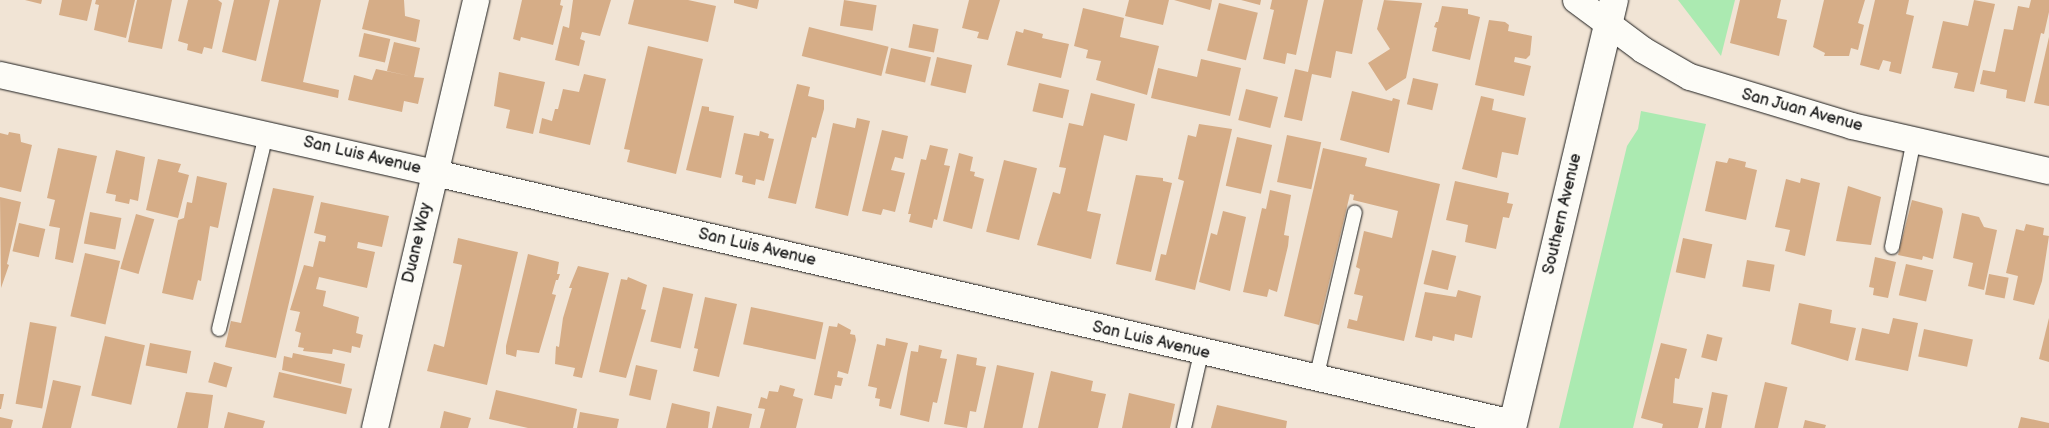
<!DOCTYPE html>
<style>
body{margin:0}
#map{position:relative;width:2049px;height:428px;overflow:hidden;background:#f1e4d5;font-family:"Balsamiq Sans",sans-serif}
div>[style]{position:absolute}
.green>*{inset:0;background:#abeab1}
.building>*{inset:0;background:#d6ad87;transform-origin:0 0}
.roads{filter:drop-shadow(0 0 1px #1c1c1c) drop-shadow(0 0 1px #1c1c1c)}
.service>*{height:14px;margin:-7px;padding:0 7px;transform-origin:7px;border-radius:7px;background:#fdfcf7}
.minor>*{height:26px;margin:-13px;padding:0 13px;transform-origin:13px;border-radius:13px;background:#fdfcf7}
.tertiary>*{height:28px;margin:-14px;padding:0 14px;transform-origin:14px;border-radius:14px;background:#fdfcf7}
span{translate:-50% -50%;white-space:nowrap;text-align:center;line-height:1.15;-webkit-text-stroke:4.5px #fdfcf7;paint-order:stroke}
.street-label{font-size:16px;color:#1c1c1c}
</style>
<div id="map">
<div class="green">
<i style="clip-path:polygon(1678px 0,1735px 0,1721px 56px)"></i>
<i style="clip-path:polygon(1641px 111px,1706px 124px,1633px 428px,1559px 428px,1627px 146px,1638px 129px)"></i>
</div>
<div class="building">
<i style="clip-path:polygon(25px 0,42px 0,41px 4px)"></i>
<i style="clip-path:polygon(62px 0,92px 0,87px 21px,59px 15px)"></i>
<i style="clip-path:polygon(96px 0,135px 0,126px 38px,94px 30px,99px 5px,95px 4px)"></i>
<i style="clip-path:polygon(137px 0,172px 0,162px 49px,128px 42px)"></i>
<i style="clip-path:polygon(188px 0,218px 0,222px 3px,212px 49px,204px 47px,202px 54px,187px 50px,188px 44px,178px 41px)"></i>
<i style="clip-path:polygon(234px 0,270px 0,256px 61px,222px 52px)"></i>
<i style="clip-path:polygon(279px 0,321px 0,303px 82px,339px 90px,338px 98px,261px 81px)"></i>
<i style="clip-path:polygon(369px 0,404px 0,405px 16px,420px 20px,416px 42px,362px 29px)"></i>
<i style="clip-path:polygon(522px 0,561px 0,560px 5px,563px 6px,553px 45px,521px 37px,520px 41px,513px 39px)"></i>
<i style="clip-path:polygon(573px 0,611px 0,600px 36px,582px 32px,580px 39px,585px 41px,579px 66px,555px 60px,563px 26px,569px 28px)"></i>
<i style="clip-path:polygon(634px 0,688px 0,716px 6px,708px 42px,628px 24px)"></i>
<i style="clip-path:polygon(734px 0,759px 0,757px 9px,734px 3px)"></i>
<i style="left:844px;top:0;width:33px;height:26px;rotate:9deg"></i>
<i style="clip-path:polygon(969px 0,1000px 0,988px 40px,977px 38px,979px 32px,962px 28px)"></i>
<i style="clip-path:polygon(1129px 0,1169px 0,1163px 25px,1125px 16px)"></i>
<i style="clip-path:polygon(1174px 0,1212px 0,1210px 10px)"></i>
<i style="clip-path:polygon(1241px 0,1261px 0,1260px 5px)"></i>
<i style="clip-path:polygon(1272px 0,1308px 0,1296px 55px,1287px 53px,1285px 64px,1263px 59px,1274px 10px,1270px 9px)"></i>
<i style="clip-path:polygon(1324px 0,1363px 0,1352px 54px,1336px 51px,1331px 78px,1312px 74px,1302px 121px,1284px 117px,1295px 69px,1308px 72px)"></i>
<i style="clip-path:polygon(1384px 0,1422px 3px,1406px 78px,1386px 91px,1368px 63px,1390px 49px,1377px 29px)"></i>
<i style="clip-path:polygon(1740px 0,1781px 0,1777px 18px,1787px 20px,1779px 56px,1730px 43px)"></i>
<i style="clip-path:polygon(1824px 0,1865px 0,1858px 23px,1864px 25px,1858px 50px,1851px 48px,1849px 56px,1824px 56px,1825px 53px,1813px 47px)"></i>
<i style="clip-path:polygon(1875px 0,1909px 0,1906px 14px,1914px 16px,1901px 74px,1889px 71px,1891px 62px,1883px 60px,1879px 70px,1860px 65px)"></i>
<i style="clip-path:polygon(1974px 0,1995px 4px,1974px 92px,1954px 88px,1958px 73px,1932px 68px,1943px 21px,1968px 26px)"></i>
<i style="clip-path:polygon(2031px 0,2049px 0,2049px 12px,2044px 34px,2041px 33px,2025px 102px,2006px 98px,2007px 90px,1980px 84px,1983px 70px,1995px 72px,2004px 29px,2013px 30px,2018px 6px,2029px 8px)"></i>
<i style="left:1219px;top:3px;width:40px;height:49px;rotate:14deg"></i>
<i style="clip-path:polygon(1442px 6px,1468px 9px,1468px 14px,1480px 17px,1470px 60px,1432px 51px,1437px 28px,1434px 27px,1436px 22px,1438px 22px)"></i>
<i style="clip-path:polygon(1083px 8px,1124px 18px,1120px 37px,1159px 46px,1147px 95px,1096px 80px,1101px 61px,1086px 58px,1088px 50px,1074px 46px)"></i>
<i style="clip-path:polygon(1489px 20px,1505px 22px,1509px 25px,1508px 31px,1532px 36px,1530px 55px,1526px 59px,1515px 57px,1514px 62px,1531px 66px,1524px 96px,1475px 85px)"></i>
<i style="left:913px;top:24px;width:26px;height:24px;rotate:11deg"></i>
<i style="left:809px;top:27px;width:82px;height:30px;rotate:14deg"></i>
<i style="clip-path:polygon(1024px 29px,1043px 34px,1042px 38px,1069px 44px,1061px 78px,1007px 65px,1016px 31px,1023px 33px)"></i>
<i style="left:364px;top:33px;width:27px;height:24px;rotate:13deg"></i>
<i style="clip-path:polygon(2049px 37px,2049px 106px,2034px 103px)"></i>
<i style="clip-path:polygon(394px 42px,420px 48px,414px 77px,424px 78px,418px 104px,404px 101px,402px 112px,348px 100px,354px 75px,372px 80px,376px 69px,410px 76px,387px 71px)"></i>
<i style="clip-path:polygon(648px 46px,703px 59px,676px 174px,627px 162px,630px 150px,624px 149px)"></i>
<i style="left:891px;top:48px;width:41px;height:26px;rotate:13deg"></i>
<i style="left:937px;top:57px;width:36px;height:29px;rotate:13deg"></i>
<i style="clip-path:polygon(1201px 59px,1241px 68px,1230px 116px,1151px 98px,1158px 68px,1197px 77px)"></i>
<i style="clip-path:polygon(499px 72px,545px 82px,533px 134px,506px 128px,510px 110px,494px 106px)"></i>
<i style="clip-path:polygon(584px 74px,606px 79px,590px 145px,539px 133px,542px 118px,552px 121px,555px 109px,558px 109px,563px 89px,579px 92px)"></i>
<i style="left:1413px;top:78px;width:26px;height:27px;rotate:13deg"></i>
<i style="left:1039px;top:83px;width:31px;height:29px;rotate:13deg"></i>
<i style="clip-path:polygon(797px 84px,810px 87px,808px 96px,824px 100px,824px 109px,816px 138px,812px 137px,796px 204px,768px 198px)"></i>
<i style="left:1246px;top:89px;width:33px;height:32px;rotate:14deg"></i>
<i style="clip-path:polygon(1352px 91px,1392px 101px,1393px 98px,1400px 100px,1389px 153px,1340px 140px)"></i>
<i style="clip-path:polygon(1091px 93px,1135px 104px,1127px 141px,1104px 135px,1087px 211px,1101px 214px,1091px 259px,1037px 245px,1053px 192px,1060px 194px,1066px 168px,1059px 167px,1069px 123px,1083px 126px)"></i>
<i style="clip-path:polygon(1481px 96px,1494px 99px,1492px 110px,1526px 118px,1518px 155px,1502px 152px,1497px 178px,1462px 169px)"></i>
<i style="clip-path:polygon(702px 106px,709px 107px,709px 111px,734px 116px,721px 178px,686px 170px)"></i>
<i style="clip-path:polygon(857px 118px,870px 121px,848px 216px,815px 208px,833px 123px,855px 128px)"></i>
<i style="clip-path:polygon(1199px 124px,1232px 129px,1195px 290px,1155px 280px,1161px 254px,1166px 255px,1184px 181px,1178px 179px,1188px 135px,1196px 137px)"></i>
<i style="clip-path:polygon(882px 130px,908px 136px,903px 159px,895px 157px,891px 170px,905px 173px,895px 212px,883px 209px,881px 215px,862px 211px)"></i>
<i style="clip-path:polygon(760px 131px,769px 134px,768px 138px,774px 139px,764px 181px,756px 179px,755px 185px,742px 182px,743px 176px,735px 174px,744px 133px,759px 136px)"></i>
<i style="clip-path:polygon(9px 132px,20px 134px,21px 142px,32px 145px,21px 192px,0 187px,0 133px,8px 135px)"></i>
<i style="left:1287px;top:135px;width:35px;height:48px;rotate:12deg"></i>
<i style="left:1237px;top:137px;width:36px;height:50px;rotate:13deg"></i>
<i style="clip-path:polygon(930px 145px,948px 149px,944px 165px,950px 166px,937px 220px,934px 219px,932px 228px,909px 222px,911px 214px,908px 214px,921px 159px,926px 160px)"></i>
<i style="clip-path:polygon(58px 148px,97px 156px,73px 263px,55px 259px,60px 228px,49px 226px,55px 200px,47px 198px)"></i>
<i style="clip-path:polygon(1323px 148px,1367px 158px,1365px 166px,1440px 184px,1404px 341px,1347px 328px,1349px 319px,1357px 321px,1363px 296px,1354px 294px,1360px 269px,1356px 267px,1364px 231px,1392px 238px,1398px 211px,1353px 200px,1354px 195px,1350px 194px,1319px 325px,1284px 316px)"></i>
<i style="clip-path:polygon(116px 150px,145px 157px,138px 201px,130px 199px,129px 204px,115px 201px,116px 195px,106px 193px)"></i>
<i style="clip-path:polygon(959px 153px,973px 157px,970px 171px,975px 172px,974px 176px,984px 179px,972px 229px,943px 221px)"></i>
<i style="clip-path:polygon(1729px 158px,1746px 162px,1745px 167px,1757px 170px,1746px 220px,1705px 211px,1716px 161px,1727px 163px)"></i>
<i style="clip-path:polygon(158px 159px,181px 164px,178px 172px,189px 175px,178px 218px,146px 210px)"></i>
<i style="left:1004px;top:160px;width:34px;height:74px;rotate:14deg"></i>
<i style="clip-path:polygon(1136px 175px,1163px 178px,1163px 181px,1172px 183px,1151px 272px,1116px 264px)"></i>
<i style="clip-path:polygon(197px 176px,227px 183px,218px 228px,210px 226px,201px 281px,198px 280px,193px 300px,162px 293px,178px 220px,184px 218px,187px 202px,192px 203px)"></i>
<i style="clip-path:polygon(1801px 178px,1820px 183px,1805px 256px,1785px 251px,1790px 230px,1775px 227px,1786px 179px,1800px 183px)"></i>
<i style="clip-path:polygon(1455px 181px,1509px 193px,1507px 203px,1513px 204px,1509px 218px,1503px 217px,1496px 249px,1465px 242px,1468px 225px,1446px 220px)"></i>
<i style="clip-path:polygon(1848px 186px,1881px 197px,1871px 245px,1836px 241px)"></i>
<i style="clip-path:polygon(273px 188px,314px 196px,276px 358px,225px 347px,231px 321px,241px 323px)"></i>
<i style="clip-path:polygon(1270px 190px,1291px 195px,1284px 235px,1289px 236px,1288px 246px,1277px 292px,1269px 289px,1267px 297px,1243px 292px,1262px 208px,1266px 209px)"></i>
<i style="clip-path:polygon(0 197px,21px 202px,7px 264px,9px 265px,1px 288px)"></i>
<i style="clip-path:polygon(1912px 200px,1942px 208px,1943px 212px,1933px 259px,1923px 256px,1922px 260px,1898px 255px)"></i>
<i style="clip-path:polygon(321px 202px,389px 216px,382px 247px,358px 242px,357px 248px,375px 252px,367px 288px,319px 277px,316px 289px,326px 291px,323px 306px,359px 317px,356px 333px,363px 335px,360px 348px,352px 346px,351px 353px,333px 349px,332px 354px,303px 351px,304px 348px,298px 347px,301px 333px,295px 331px,300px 312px,290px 310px,304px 265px,313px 267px,319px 241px,325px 242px,326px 236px,314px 233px)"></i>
<i style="clip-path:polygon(1223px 211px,1246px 217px,1230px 291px,1199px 282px,1211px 233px,1217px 235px)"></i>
<i style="left:90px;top:212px;width:32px;height:32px;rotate:11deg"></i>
<i style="clip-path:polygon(1962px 213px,1979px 217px,1984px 227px,1997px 230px,1984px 290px,1968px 286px,1973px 263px,1953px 258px)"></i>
<i style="left:136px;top:214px;width:19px;height:57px;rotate:16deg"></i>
<i style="left:19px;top:223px;width:27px;height:29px;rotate:13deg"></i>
<i style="clip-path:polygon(2026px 224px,2044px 228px,2043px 235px,2049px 236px,2042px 281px,2034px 305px,2013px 300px,2018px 276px,2006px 273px,2016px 229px,2024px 231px)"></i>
<i style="clip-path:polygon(458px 238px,518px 252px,487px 385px,427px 371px,434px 344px,444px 347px,462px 265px,453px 263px)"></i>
<i style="left:1683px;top:238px;width:30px;height:35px;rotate:12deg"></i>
<i style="left:1432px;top:250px;width:25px;height:35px;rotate:14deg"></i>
<i style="left:85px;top:253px;width:36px;height:65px;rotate:13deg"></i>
<i style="clip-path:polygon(528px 254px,559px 262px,557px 274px,560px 274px,558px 280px,556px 280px,552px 294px,556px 295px,539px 353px,517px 350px,516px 357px,506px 354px,506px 346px)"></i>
<i style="clip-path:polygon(1875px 257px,1896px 262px,1888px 298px,1873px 295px,1874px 288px,1869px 287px)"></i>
<i style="left:1747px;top:260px;width:28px;height:27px;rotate:10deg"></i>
<i style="left:1906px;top:264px;width:28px;height:32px;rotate:13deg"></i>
<i style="clip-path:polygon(578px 266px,609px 273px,582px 378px,573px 376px,575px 368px,555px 364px,556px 346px,559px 347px,563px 318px,572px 288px,569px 288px)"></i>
<i style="left:1989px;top:274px;width:20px;height:21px;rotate:11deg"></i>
<i style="clip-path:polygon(628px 277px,647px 285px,641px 309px,646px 310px,626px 378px,599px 372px,621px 279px,627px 280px)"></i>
<i style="left:663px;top:287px;width:31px;height:56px;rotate:13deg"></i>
<i style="clip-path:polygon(1458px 290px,1481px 296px,1472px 338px,1455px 334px,1454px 341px,1433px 336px,1432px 341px,1415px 337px,1425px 292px,1456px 297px)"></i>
<i style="clip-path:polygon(705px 297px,737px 304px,719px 377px,693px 371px,698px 349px,694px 348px)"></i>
<i style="clip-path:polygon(1799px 303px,1832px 310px,1830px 323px,1856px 328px,1848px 361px,1791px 344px)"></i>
<i style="left:751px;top:307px;width:74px;height:38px;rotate:12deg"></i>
<i style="clip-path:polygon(1893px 318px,1918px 323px,1908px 371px,1855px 360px,1862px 328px,1889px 334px)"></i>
<i style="clip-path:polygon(2049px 318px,2049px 362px,2039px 359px)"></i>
<i style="left:30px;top:322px;width:27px;height:83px;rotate:10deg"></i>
<i style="clip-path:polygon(838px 323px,851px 330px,850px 334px,855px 335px,856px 340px,848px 374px,838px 371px,837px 377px,843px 378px,841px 386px,835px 385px,832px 399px,814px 395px,829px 326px,837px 327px)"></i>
<i style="left:1924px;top:329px;width:50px;height:28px;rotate:12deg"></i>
<i style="left:1707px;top:334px;width:16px;height:24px;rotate:14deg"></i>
<i style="left:105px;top:336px;width:41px;height:61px;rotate:13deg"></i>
<i style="clip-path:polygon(886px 338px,908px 343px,891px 409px,879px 406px,880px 399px,875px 398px,877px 388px,868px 386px,877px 344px,885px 346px)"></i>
<i style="left:150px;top:343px;width:42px;height:23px;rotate:11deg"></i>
<i style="clip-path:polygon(1661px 343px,1687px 349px,1679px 379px,1675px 378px,1673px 403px,1703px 408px,1698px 428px,1662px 428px,1663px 424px,1641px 418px)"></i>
<i style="clip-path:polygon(919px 345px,942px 350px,940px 358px,947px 359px,937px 403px,933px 402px,929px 422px,900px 415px,911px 351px,918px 352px)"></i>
<i style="clip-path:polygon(293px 353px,345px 364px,341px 384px,282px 370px,284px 356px,292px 358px)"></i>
<i style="clip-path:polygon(957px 354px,977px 358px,976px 365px,986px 367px,976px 412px,970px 411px,967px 428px,944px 424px)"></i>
<i style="left:214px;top:362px;width:19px;height:21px;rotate:16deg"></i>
<i style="left:636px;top:365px;width:22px;height:31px;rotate:13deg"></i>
<i style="left:997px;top:365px;width:38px;height:65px;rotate:12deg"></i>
<i style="clip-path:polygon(1051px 371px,1093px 381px,1091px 391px,1106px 394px,1098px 428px,1038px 428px)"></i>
<i style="left:279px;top:372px;width:75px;height:26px;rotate:13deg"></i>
<i style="clip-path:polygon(53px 380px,81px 386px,71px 428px,42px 428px)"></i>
<i style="left:1765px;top:382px;width:23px;height:47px;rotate:13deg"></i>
<i style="clip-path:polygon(780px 385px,795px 389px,793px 396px,803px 399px,796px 428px,760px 428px,765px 409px,758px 408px,761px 397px,767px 399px,769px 391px,778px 392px)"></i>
<i style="clip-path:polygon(496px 390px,577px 409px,573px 428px,528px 428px,489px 419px)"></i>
<i style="clip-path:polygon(186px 392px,213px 395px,208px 428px,177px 428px)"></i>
<i style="left:1712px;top:392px;width:16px;height:37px;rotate:11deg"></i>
<i style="clip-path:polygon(1129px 393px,1175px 404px,1170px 428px,1122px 428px)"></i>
<i style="clip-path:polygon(0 394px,4px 394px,1px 409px,0 409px)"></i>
<i style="clip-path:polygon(672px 403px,710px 412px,708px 428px,666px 428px)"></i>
<i style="clip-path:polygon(1217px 405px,1287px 421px,1286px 428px,1211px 428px)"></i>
<i style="clip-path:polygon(717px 406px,752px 414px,749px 428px,712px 428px)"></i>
<i style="clip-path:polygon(444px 411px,471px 418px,468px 428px,440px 428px)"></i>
<i style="clip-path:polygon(228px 412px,265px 421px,263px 428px,224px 428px)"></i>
<i style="clip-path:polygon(580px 412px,619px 419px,617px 428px,577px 428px)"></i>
<i style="clip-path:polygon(0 417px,13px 420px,11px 428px,0 428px)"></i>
<i style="clip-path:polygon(2021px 417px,2049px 423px,2049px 428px,2018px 428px)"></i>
<i style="clip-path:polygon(1805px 420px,1826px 425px,1825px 428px,1803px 428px)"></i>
</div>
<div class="roads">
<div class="service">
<i style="left:1892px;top:247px;width:109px;rotate:-78.4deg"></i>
<i style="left:219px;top:329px;width:200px;rotate:-76.4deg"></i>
<i style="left:1316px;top:379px;width:171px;rotate:-76.9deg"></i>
<i style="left:1184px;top:428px;width:77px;rotate:-77.2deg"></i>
</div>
<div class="minor">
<i style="left:1576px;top:0;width:84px;rotate:36.7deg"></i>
<i style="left:1643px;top:50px;width:54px;rotate:29.9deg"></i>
<i style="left:1690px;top:77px;width:169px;rotate:16.8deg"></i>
<i style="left:1852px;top:126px;width:202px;rotate:12.9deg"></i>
<i style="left:0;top:75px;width:446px;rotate:12.7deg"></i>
<i style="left:435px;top:173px;width:1107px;rotate:13.06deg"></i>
<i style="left:375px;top:428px;width:440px;rotate:-76.7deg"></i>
</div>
<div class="tertiary">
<i style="left:1512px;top:428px;width:440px;rotate:-76.6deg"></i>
</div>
</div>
<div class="street-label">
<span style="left:1802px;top:111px;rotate:15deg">San Juan Avenue</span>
<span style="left:362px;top:156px;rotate:13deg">San Luis Avenue</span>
<span style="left:1563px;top:214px;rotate:-77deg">Southern Avenue</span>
<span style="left:418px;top:243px;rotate:-77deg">Duane Way</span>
<span style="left:757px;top:248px;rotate:13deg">San Luis Avenue</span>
<span style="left:1151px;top:341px;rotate:13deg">San Luis Avenue</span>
</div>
</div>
